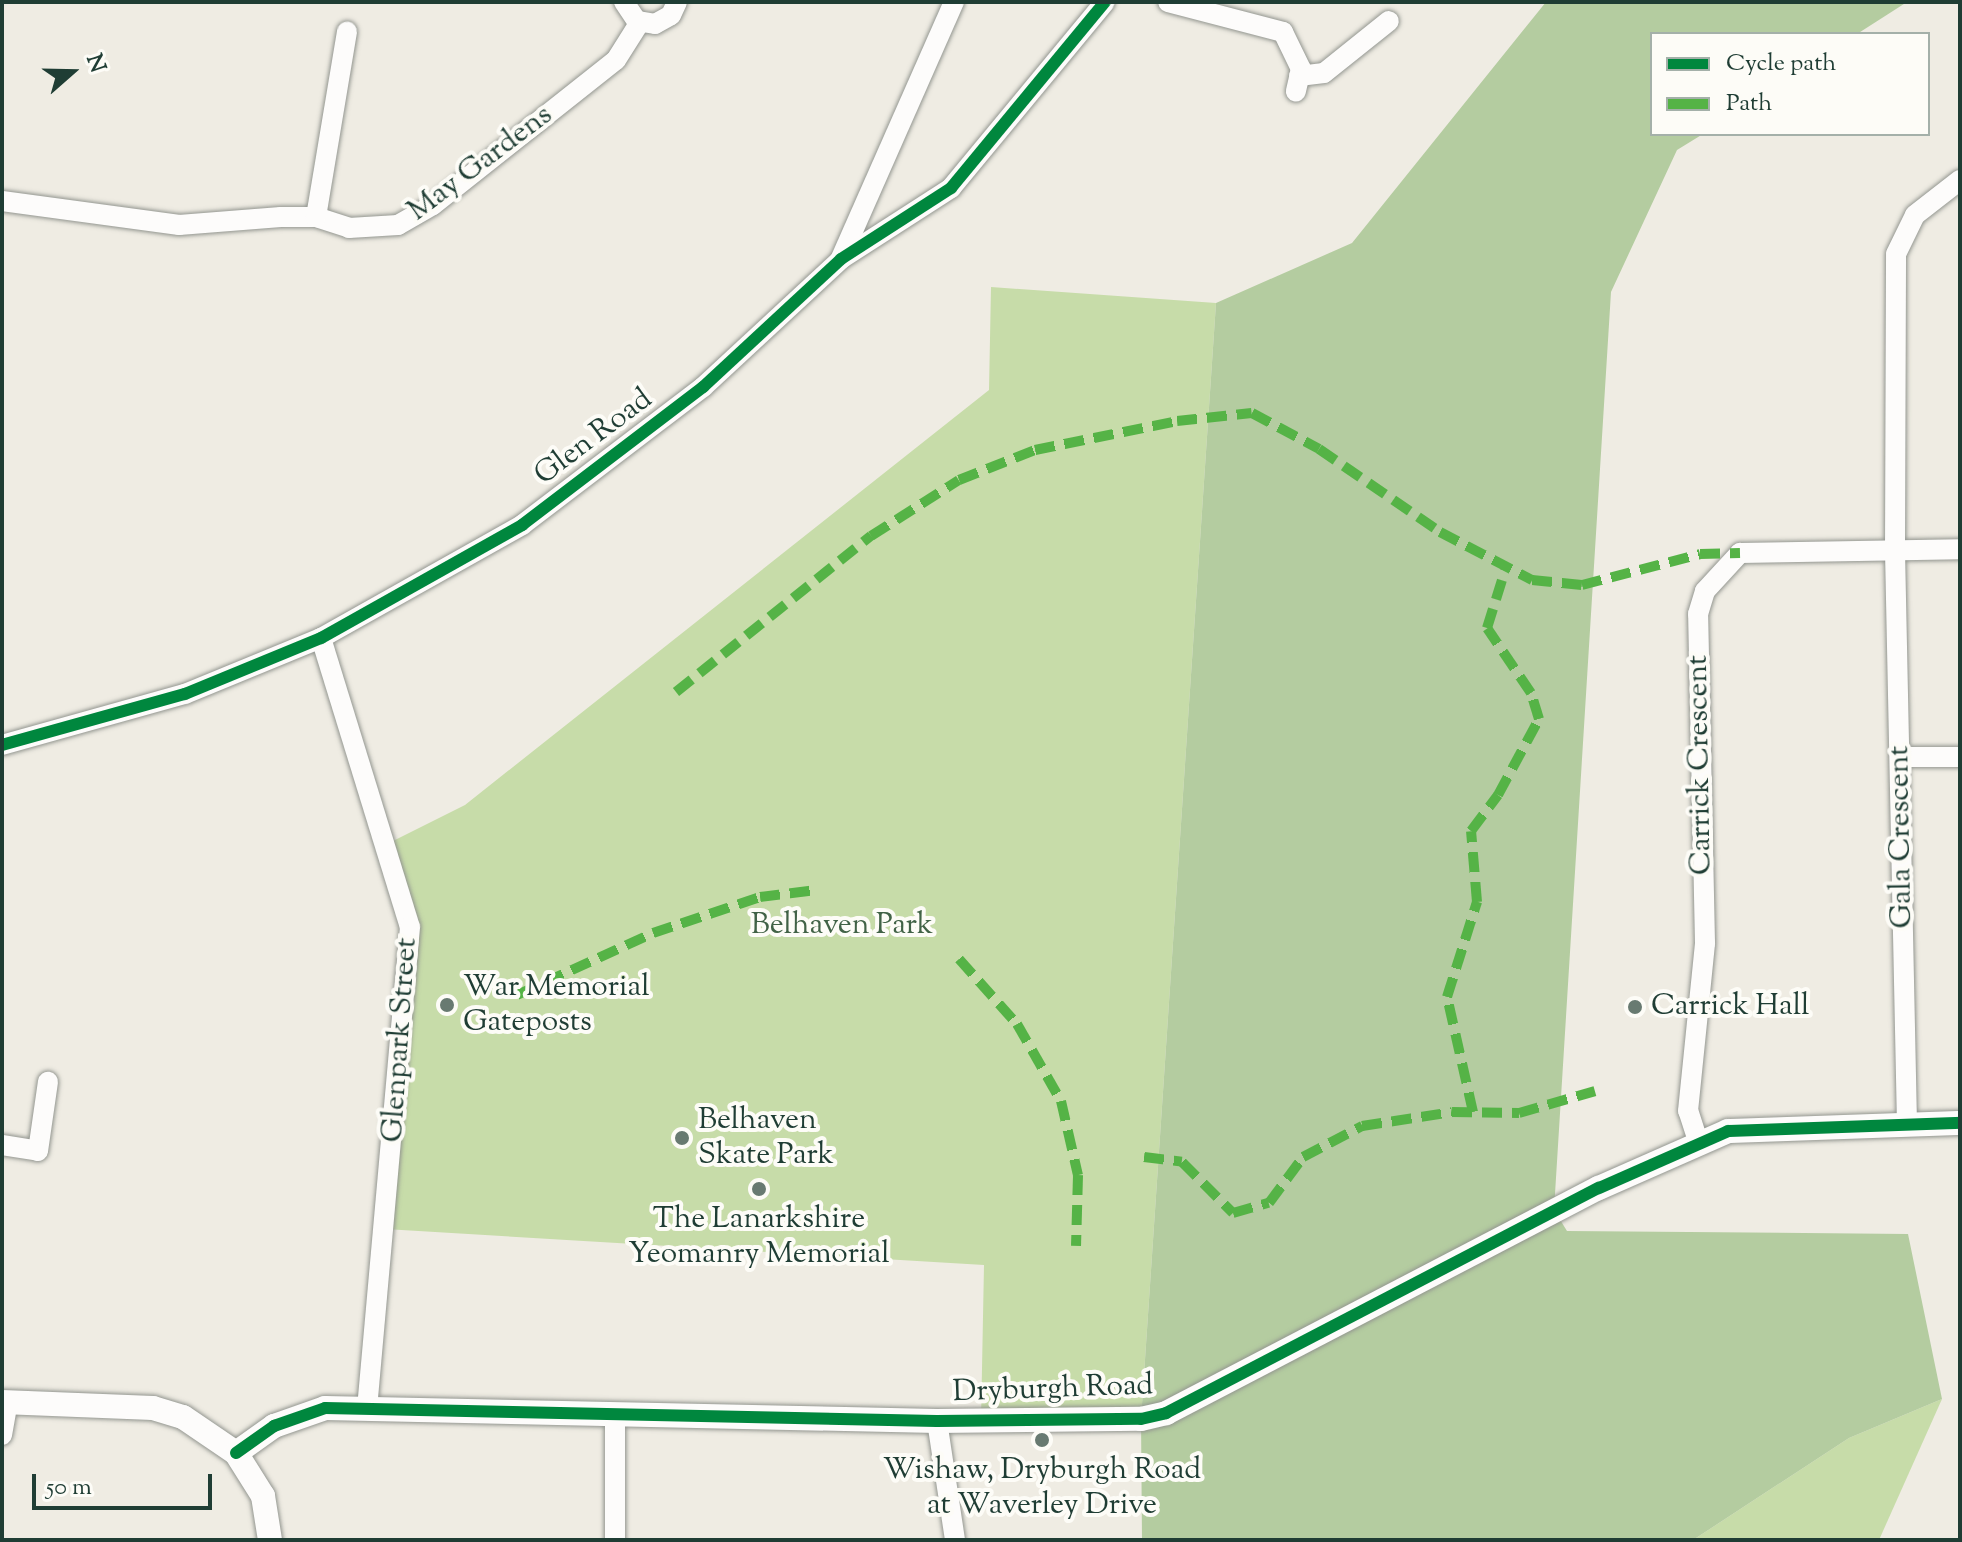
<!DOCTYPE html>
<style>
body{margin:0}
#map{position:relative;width:1962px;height:1542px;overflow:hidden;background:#efece3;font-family:"Sorts Mill Goudy",serif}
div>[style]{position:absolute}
.green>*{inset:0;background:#c7dca9}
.forest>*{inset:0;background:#b4cca0}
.roads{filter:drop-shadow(0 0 2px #939690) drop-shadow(0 0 2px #939690)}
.minor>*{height:20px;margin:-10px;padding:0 10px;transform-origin:10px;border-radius:10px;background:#fdfcfb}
.tertiary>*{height:24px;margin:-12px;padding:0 12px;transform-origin:12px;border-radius:12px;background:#fdfcfb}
.quiet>*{height:10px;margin-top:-5px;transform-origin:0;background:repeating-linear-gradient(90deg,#55b346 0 20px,transparent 0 30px)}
.cycleway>*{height:12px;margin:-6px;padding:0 6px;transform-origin:6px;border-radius:6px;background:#00873e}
.dots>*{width:22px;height:22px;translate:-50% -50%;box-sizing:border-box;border:4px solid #fdfcf7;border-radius:50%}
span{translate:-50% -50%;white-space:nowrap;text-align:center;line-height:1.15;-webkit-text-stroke:8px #fdfcf7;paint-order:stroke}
.street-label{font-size:30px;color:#1f3d34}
.park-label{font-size:30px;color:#416246}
.poi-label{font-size:30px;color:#1f3d34}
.left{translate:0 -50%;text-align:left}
.frame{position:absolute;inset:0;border:4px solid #1f3d34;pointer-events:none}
.legend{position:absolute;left:1650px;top:32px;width:280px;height:104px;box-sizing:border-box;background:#fdfcf7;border:2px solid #a4b0a9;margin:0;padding:10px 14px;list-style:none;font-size:24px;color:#1f3d34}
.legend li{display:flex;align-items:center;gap:16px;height:40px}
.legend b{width:40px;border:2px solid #a4b0a9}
.north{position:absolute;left:32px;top:32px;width:80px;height:80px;-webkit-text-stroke:6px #fdfcf7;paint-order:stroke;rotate:70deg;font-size:22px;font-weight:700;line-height:32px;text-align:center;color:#1f3d34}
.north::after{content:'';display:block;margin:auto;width:28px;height:36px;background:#1f3d34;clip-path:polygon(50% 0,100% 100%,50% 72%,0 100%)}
.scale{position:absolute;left:32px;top:1474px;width:180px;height:36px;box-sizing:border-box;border:4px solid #1f3d34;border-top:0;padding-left:10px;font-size:24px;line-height:28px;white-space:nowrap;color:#1f3d34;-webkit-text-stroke:6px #fdfcf7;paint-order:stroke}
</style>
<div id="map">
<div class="green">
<i style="clip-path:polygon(991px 287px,1216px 303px,1141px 1419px,981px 1420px,984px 1265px,385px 1229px,410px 964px,387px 844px,465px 805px,989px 390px)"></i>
<i style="clip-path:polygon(1942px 1399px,1879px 1540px,1693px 1540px,1849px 1438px)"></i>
</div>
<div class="forest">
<i style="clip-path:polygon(1546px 2px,1907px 2px,1857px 34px,1652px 34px,1652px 134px,1703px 134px,1677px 150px,1611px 292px,1554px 1210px,1567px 1231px,1908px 1234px,1942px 1399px,1849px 1438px,1693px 1540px,1142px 1540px,1141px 1419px,1216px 303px,1352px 243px)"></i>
</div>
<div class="roads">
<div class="minor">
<i style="left:624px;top:2px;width:23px;rotate:56deg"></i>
<i style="left:637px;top:21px;width:18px;rotate:9deg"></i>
<i style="left:655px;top:24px;width:18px;rotate:-29deg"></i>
<i style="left:671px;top:15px;width:14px;rotate:-65deg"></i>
<i style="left:1168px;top:2px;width:119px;rotate:14.6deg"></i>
<i style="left:1283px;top:32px;width:41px;rotate:64.1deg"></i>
<i style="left:1301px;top:69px;width:23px;rotate:103deg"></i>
<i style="left:1299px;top:76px;width:25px;rotate:-7deg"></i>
<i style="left:1324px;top:73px;width:83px;rotate:-38.7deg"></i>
<i style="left:2px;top:201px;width:179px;rotate:7.7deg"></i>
<i style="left:179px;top:225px;width:102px;rotate:-4.5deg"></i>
<i style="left:281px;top:217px;width:35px"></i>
<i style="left:316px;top:217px;width:35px;rotate:18deg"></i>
<i style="left:349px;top:228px;width:49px;rotate:-3.5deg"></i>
<i style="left:398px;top:225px;width:40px;rotate:-29.7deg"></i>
<i style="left:433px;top:205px;width:233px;rotate:-38.4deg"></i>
<i style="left:616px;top:60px;width:45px;rotate:-57.7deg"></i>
<i style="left:316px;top:217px;width:188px;rotate:-80.5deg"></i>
<i style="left:841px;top:258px;width:280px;rotate:-66.2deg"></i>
<i style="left:321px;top:638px;width:302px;rotate:72.9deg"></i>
<i style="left:410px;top:927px;width:482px;rotate:95.1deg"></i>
<i style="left:2px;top:745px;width:190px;rotate:-15.6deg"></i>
<i style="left:185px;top:694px;width:147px;rotate:-22.4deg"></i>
<i style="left:321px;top:638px;width:231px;rotate:-29.3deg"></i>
<i style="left:522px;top:525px;width:228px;rotate:-37.3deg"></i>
<i style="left:703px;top:387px;width:188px;rotate:-42.8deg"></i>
<i style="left:841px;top:259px;width:131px;rotate:-32.8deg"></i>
<i style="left:951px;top:188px;width:241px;rotate:-50.4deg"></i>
<i style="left:1901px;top:757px;width:59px"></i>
<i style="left:1907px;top:1124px;width:574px;rotate:-91.2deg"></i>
<i style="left:1895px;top:550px;width:296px;rotate:-89.8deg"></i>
<i style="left:1896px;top:254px;width:43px;rotate:-64deg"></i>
<i style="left:1915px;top:215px;width:57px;rotate:-37.9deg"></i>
<i style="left:1699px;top:1144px;width:35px;rotate:-108deg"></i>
<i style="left:1688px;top:1111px;width:169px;rotate:-84.2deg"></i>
<i style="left:1705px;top:943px;width:329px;rotate:-91.2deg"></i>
<i style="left:1698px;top:614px;width:24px;rotate:-73deg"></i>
<i style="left:1705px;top:591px;width:52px;rotate:-47.4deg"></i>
<i style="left:1740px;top:553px;width:220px;rotate:-1deg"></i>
<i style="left:2px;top:1145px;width:36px;rotate:9deg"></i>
<i style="left:38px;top:1151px;width:70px;rotate:-81.8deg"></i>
<i style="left:937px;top:1421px;width:120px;rotate:81.4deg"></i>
<i style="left:2px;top:1435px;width:34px;rotate:-80deg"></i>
<i style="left:615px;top:1540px;width:127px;rotate:-90deg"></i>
</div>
<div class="tertiary">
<i style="left:2px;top:1402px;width:151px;rotate:2.3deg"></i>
<i style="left:153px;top:1408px;width:31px;rotate:17deg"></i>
<i style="left:183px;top:1417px;width:64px;rotate:34.2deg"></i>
<i style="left:236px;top:1453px;width:51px;rotate:57.9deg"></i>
<i style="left:263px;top:1496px;width:45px;rotate:81deg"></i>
<i style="left:236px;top:1453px;width:47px;rotate:-35.4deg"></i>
<i style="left:274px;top:1426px;width:54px;rotate:-19.4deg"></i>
<i style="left:325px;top:1408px;width:612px;rotate:1.22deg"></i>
<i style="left:937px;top:1421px;width:204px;rotate:-0.6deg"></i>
<i style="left:1141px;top:1419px;width:26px;rotate:-13deg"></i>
<i style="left:1166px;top:1413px;width:488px;rotate:-27.5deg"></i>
<i style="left:1599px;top:1188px;width:141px;rotate:-23.8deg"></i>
<i style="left:1728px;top:1131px;width:232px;rotate:-2deg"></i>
</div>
</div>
<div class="quiet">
<i style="left:676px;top:692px;width:250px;rotate:-38.7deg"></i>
<i style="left:871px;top:536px;width:104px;rotate:-32.5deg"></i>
<i style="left:959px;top:480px;width:82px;rotate:-21.5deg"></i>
<i style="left:1035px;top:450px;width:145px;rotate:-11.5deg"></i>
<i style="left:1177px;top:421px;width:75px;rotate:-6.1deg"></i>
<i style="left:1252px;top:413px;width:76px;rotate:28.2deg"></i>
<i style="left:1319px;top:449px;width:147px;rotate:34.4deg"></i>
<i style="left:1440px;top:532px;width:104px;rotate:27.6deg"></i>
<i style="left:1532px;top:580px;width:50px;rotate:5.7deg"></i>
<i style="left:1582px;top:585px;width:122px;rotate:-14.7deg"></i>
<i style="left:1700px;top:554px;width:40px;rotate:-1.4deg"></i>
<i style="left:959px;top:959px;width:87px;rotate:48.3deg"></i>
<i style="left:1017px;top:1024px;width:89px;rotate:60.3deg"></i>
<i style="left:1061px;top:1101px;width:76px;rotate:77.1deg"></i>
<i style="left:1078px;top:1175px;width:71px;rotate:91.6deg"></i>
<i style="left:517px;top:995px;width:149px;rotate:-24.5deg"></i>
<i style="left:653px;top:933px;width:113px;rotate:-18.6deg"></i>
<i style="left:760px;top:897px;width:57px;rotate:-7deg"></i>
<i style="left:1473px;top:1112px;width:118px;rotate:-102.7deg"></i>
<i style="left:1447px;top:997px;width:100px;rotate:-72.5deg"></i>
<i style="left:1477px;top:902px;width:71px;rotate:-94.8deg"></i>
<i style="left:1471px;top:831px;width:45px;rotate:-53.1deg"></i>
<i style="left:1498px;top:795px;width:86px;rotate:-61.7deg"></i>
<i style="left:1539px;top:719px;width:27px;rotate:-107deg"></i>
<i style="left:1531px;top:693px;width:78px;rotate:-124.1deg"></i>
<i style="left:1487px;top:628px;width:64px;rotate:-72.7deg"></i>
<i style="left:1144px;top:1157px;width:38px;rotate:7deg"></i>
<i style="left:1182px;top:1162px;width:72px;rotate:45deg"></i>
<i style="left:1233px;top:1213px;width:37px;rotate:-16deg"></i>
<i style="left:1269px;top:1203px;width:57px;rotate:-53.5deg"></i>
<i style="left:1303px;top:1157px;width:67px;rotate:-27.7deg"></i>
<i style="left:1362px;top:1126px;width:91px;rotate:-8.8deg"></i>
<i style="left:1452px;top:1112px;width:67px;rotate:0.9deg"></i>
<i style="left:1519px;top:1113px;width:79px;rotate:-16.1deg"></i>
</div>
<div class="cycleway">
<i style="left:2px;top:745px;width:190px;rotate:-15.6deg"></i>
<i style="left:185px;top:694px;width:147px;rotate:-22.4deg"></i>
<i style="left:321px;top:638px;width:231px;rotate:-29.3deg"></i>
<i style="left:522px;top:525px;width:228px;rotate:-37.3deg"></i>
<i style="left:703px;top:387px;width:188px;rotate:-42.8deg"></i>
<i style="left:841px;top:259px;width:131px;rotate:-32.8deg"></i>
<i style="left:951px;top:188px;width:241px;rotate:-50.4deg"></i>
<i style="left:236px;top:1453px;width:47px;rotate:-35.4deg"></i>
<i style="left:274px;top:1426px;width:54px;rotate:-19.4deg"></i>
<i style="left:325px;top:1408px;width:612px;rotate:1.22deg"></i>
<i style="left:937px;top:1421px;width:204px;rotate:-0.6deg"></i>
<i style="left:1141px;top:1419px;width:26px;rotate:-13deg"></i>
<i style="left:1166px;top:1413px;width:488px;rotate:-27.5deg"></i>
<i style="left:1599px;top:1188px;width:141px;rotate:-23.8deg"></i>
<i style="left:1728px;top:1131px;width:232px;rotate:-2deg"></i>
</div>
<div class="dots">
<i style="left:447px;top:1005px;background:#687a71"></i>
<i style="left:1635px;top:1007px;background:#687a71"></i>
<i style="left:682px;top:1138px;background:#687a71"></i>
<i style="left:759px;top:1189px;background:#687a71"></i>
<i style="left:1042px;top:1440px;background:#687a71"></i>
</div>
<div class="street-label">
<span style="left:481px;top:164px;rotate:-37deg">May Gardens</span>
<span style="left:594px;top:438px;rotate:-37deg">Glen Road</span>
<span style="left:1701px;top:765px;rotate:-91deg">Carrick Crescent</span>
<span style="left:1902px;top:837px;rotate:-91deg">Gala Crescent</span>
<span style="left:401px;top:1040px;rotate:-86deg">Glenpark Street</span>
<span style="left:1053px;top:1390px;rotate:-2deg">Dryburgh Road</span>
</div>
<div class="park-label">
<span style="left:842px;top:926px">Belhaven Park</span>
</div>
<div class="poi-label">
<span class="left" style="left:463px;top:1005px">War Memorial<br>Gateposts</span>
<span class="left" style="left:1651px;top:1007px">Carrick Hall</span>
<span class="left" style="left:698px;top:1138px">Belhaven<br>Skate Park</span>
<span style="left:759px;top:1237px">The Lanarkshire<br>Yeomanry Memorial</span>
<span style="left:1042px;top:1488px">Wishaw, Dryburgh Road<br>at Waverley Drive</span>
</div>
<div class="frame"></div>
<ul class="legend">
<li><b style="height:10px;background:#00873e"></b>Cycle path</li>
<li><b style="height:10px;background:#55b346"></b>Path</li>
</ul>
<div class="north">N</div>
<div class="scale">50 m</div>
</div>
